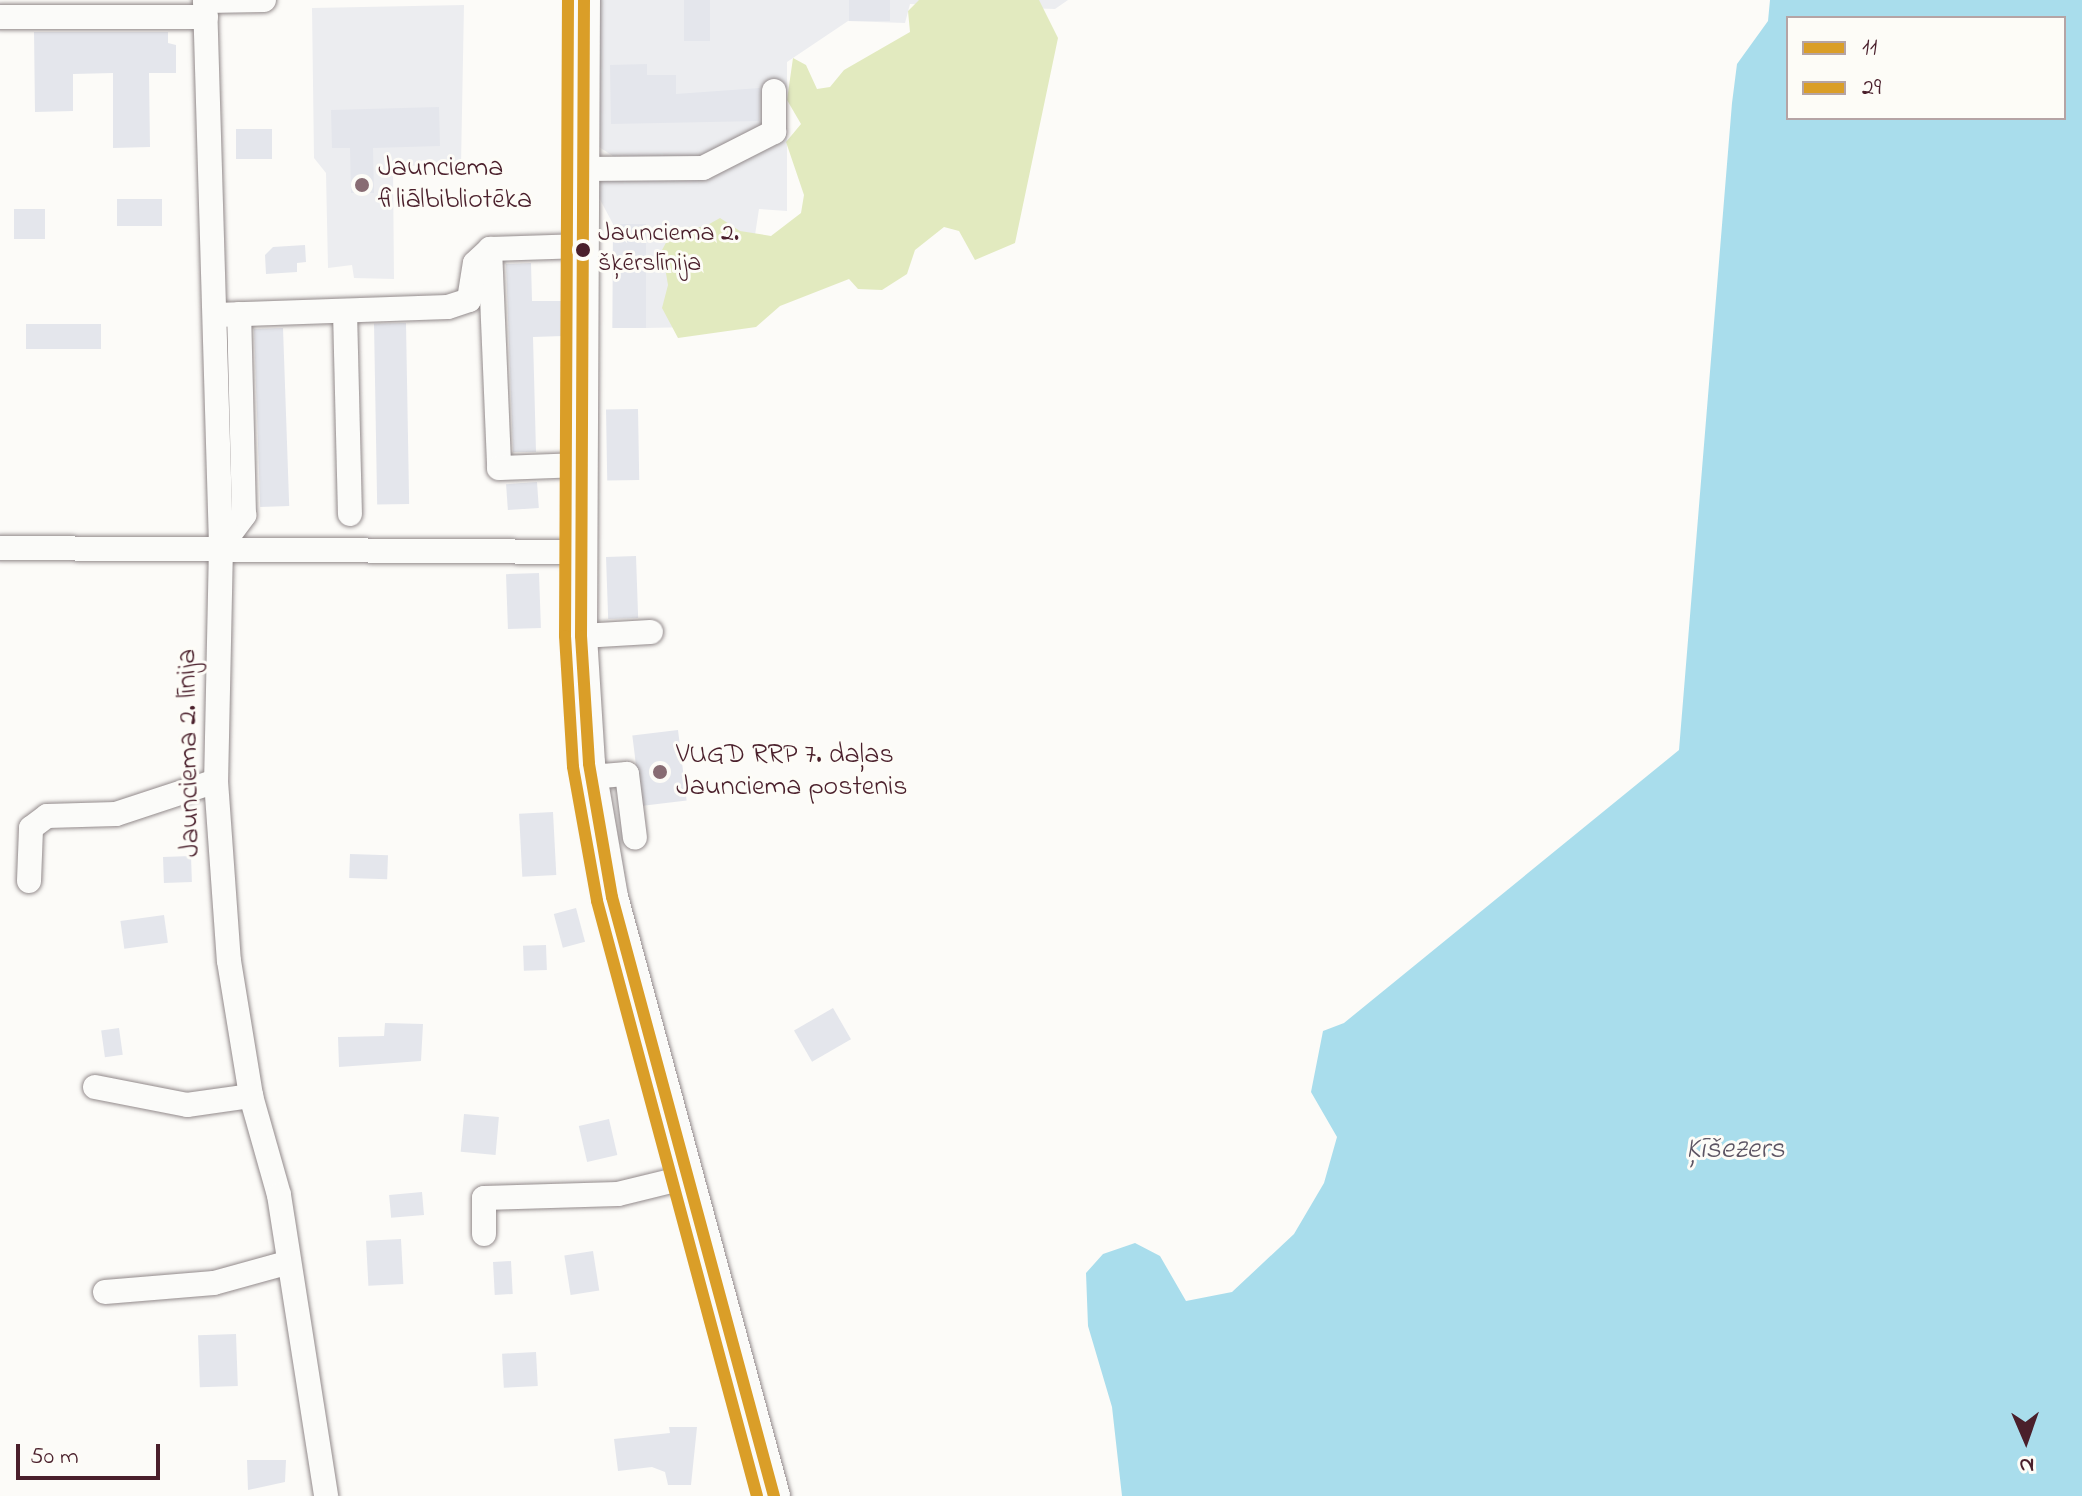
<!DOCTYPE html>
<meta charset="utf-8">
<style>
body{margin:0}
#map{position:relative;width:2082px;height:1496px;overflow:hidden;background:#fcfbf8;font-family:"Indie Flower",sans-serif}
div>[style]{position:absolute}
.built>*{inset:0;background:#ecedf0}
.green>*{inset:0;background:#e2eabf}
.water>*{inset:0;background:#a9ddec}
.building>*{inset:0;background:#e4e6ec;transform-origin:0 0}
.roads{filter:drop-shadow(0 0 2px #928a8b) drop-shadow(0 0 2px #928a8b)}
.minor>*{height:24px;margin:-12px;padding:0 12px;transform-origin:12px;border-radius:12px;background:#fbfbf9}
.major>*{height:32px;margin:-16px;padding:0 16px;transform-origin:16px;border-radius:16px;background:#fbfbf9}
.bus-1>*{height:12px;margin:-6px;padding:0 6px;transform-origin:6px;border-radius:6px;background:#da9e28}
.bus-2>*{height:12px;margin:-6px;padding:0 6px;transform-origin:6px;border-radius:6px;background:#da9e28}
.dots>*{width:22px;height:22px;translate:-50% -50%;box-sizing:border-box;border:4px solid #fdfcf7;border-radius:50%}
span{translate:-50% -50%;white-space:nowrap;text-align:center;line-height:1.15;-webkit-text-stroke:6px #fdfcf7;paint-order:stroke}
.bus-label{font-size:26px;color:#4a1f2b}
.left{translate:0 -50%;text-align:left}
.poi-label{font-size:28px;color:#4a1f2b}
.street-label{font-size:28px;color:#4a1f2b}
.water-label{font-size:30px;color:#5c5463;font-style:italic}
.legend{position:absolute;left:1786px;top:16px;width:280px;height:104px;box-sizing:border-box;background:#fdfcf7;border:2px solid #b5a4a5;margin:0;padding:10px 14px;list-style:none;font-size:24px;color:#4a1f2b}
.legend li{display:flex;align-items:center;gap:16px;height:40px}
.legend b{width:40px;border:2px solid #b5a4a5}
.north{position:absolute;left:1986px;top:1400px;width:80px;height:80px;-webkit-text-stroke:6px #fdfcf7;paint-order:stroke;rotate:178deg;font-size:22px;font-weight:700;line-height:32px;text-align:center;color:#4a1f2b}
.north::after{content:'';display:block;margin:auto;width:28px;height:36px;background:#4a1f2b;clip-path:polygon(50% 0,100% 100%,50% 72%,0 100%)}
.scale{position:absolute;left:16px;top:1444px;width:144px;height:36px;box-sizing:border-box;border:4px solid #4a1f2b;border-top:0;padding-left:10px;font-size:24px;line-height:28px;white-space:nowrap;color:#4a1f2b;-webkit-text-stroke:6px #fdfcf7;paint-order:stroke}
</style>
<div id="map">
<div class="built">
<i style="clip-path:polygon(597px 0,1068px 0,1055px 9px,910px 4px,905px 23px,848px 21px,787px 62px,787px 211px,759px 209px,741px 326px,646px 328px,612px 328px,613px 224px,596px 192px,597px 179px,616px 158px,599px 147px)"></i>
<i style="clip-path:polygon(464px 5px,461px 165px,393px 166px,394px 279px,354px 278px,352px 265px,328px 268px,326px 173px,314px 158px,312px 8px)"></i>
</div>
<div class="green">
<i style="clip-path:polygon(919px 0,1039px 0,1058px 38px,1015px 243px,975px 260px,959px 231px,944px 227px,915px 250px,907px 274px,882px 290px,858px 289px,849px 279px,780px 306px,756px 327px,678px 338px,662px 308px,668px 285px,662px 250px,674px 228px,704px 227px,720px 218px,740px 231px,771px 236px,801px 213px,804px 195px,786px 142px,801px 124px,787px 100px,793px 58px,806px 65px,817px 89px,830px 87px,844px 70px,910px 32px,908px 11px)"></i>
</div>
<div class="water">
<i style="clip-path:polygon(evenodd,1770px 0,2082px 0,2082px 1496px,1122px 1496px,1112px 1407px,1088px 1326px,1086px 1273px,1103px 1254px,1135px 1243px,1160px 1256px,1186px 1301px,1232px 1292px,1294px 1234px,1324px 1183px,1337px 1137px,1311px 1092px,1323px 1031px,1344px 1023px,1679px 750px,1732px 103px,1737px 64px,1768px 21px,1770px 0,1788px 18px,2064px 18px,2064px 118px,1788px 118px,1788px 18px)"></i>
</div>
<div class="building">
<i style="left:684px;top:0;width:26px;height:41px"></i>
<i style="left:849px;top:0;width:41px;height:21px"></i>
<i style="clip-path:polygon(34px 32px,168px 32px,168px 43px,176px 45px,176px 73px,149px 73px,150px 147px,113px 148px,113px 73px,73px 74px,73px 111px,35px 112px)"></i>
<i style="clip-path:polygon(647px 64px,647px 75px,676px 75px,676px 94px,760px 88px,759px 121px,611px 124px,610px 65px)"></i>
<i style="clip-path:polygon(439px 107px,440px 146px,373px 148px,374px 193px,351px 193px,350px 148px,332px 148px,331px 110px)"></i>
<i style="left:272px;top:129px;width:30px;height:36px;rotate:90deg"></i>
<i style="left:117px;top:199px;width:45px;height:27px"></i>
<i style="left:14px;top:209px;width:31px;height:30px"></i>
<i style="left:613px;top:224px;width:33px;height:104px"></i>
<i style="clip-path:polygon(305px 245px,306px 262px,297px 263px,297px 272px,266px 274px,265px 255px,273px 247px)"></i>
<i style="clip-path:polygon(531px 263px,532px 301px,563px 301px,563px 336px,533px 337px,536px 452px,513px 452px,506px 264px)"></i>
<i style="left:406px;top:323px;width:181px;height:32px;rotate:89deg"></i>
<i style="left:101px;top:324px;width:25px;height:75px;rotate:90deg"></i>
<i style="left:283px;top:328px;width:178px;height:29px;rotate:88deg"></i>
<i style="left:638px;top:409px;width:71px;height:32px;rotate:89deg"></i>
<i style="left:537px;top:482px;width:26px;height:31px;rotate:86deg"></i>
<i style="left:636px;top:556px;width:62px;height:30px;rotate:88deg"></i>
<i style="left:539px;top:573px;width:55px;height:33px;rotate:88deg"></i>
<i style="left:678px;top:730px;width:71px;height:46px;rotate:83deg"></i>
<i style="left:553px;top:812px;width:63px;height:34px;rotate:87deg"></i>
<i style="left:350px;top:854px;width:38px;height:24px;rotate:2deg"></i>
<i style="left:191px;top:856px;width:26px;height:28px;rotate:88deg"></i>
<i style="left:576px;top:908px;width:35px;height:23px;rotate:75deg"></i>
<i style="left:164px;top:915px;width:28px;height:44px;rotate:82deg"></i>
<i style="left:546px;top:945px;width:25px;height:23px;rotate:88deg"></i>
<i style="left:833px;top:1008px;width:36px;height:45px;rotate:60deg"></i>
<i style="clip-path:polygon(385px 1023px,423px 1024px,421px 1061px,339px 1067px,338px 1037px,384px 1036px)"></i>
<i style="left:119px;top:1028px;width:27px;height:18px;rotate:82deg"></i>
<i style="left:464px;top:1114px;width:35px;height:38px;rotate:5deg"></i>
<i style="left:609px;top:1119px;width:37px;height:31px;rotate:77deg"></i>
<i style="left:422px;top:1192px;width:23px;height:33px;rotate:85deg"></i>
<i style="left:401px;top:1239px;width:45px;height:35px;rotate:87deg"></i>
<i style="left:593px;top:1251px;width:40px;height:29px;rotate:81deg"></i>
<i style="left:511px;top:1261px;width:33px;height:18px;rotate:87deg"></i>
<i style="left:236px;top:1334px;width:52px;height:38px;rotate:88deg"></i>
<i style="left:536px;top:1352px;width:34px;height:34px;rotate:87deg"></i>
<i style="clip-path:polygon(669px 1427px,697px 1427px,691px 1485px,668px 1485px,665px 1472px,652px 1467px,618px 1471px,614px 1439px,670px 1433px)"></i>
<i style="clip-path:polygon(247px 1460px,286px 1460px,285px 1482px,248px 1490px)"></i>
</div>
<div class="roads">
<div class="minor">
<i style="left:205px;top:0;width:546px;rotate:88.32deg"></i>
<i style="left:221px;top:546px;width:235px;rotate:91.2deg"></i>
<i style="left:216px;top:781px;width:180px;rotate:85.9deg"></i>
<i style="left:229px;top:961px;width:137px;rotate:80.7deg"></i>
<i style="left:251px;top:1096px;width:103px;rotate:74.2deg"></i>
<i style="left:279px;top:1195px;width:305px;rotate:81.1deg"></i>
<i style="left:205px;top:1px;width:59px;rotate:-1deg"></i>
<i style="left:0;top:17px;width:206px"></i>
<i style="left:584px;top:169px;width:119px;rotate:-0.5deg"></i>
<i style="left:703px;top:168px;width:80px;rotate:-26.9deg"></i>
<i style="left:774px;top:132px;width:41px;rotate:-90deg"></i>
<i style="left:490px;top:249px;width:219px;rotate:87.6deg"></i>
<i style="left:499px;top:468px;width:83px;rotate:-2.1deg"></i>
<i style="left:345px;top:311px;width:203px;rotate:88.6deg"></i>
<i style="left:216px;top:315px;width:232px;rotate:-2deg"></i>
<i style="left:448px;top:307px;width:22px;rotate:-18deg"></i>
<i style="left:469px;top:300px;width:37px;rotate:-81deg"></i>
<i style="left:475px;top:263px;width:21px;rotate:-43deg"></i>
<i style="left:490px;top:249px;width:93px;rotate:-1.8deg"></i>
<i style="left:221px;top:546px;width:39px;rotate:-53deg"></i>
<i style="left:244px;top:515px;width:201px;rotate:-91.4deg"></i>
<i style="left:0;top:548px;width:582px;rotate:0.39deg"></i>
<i style="left:581px;top:636px;width:70px;rotate:-3.3deg"></i>
<i style="left:591px;top:777px;width:36px;rotate:-5deg"></i>
<i style="left:627px;top:774px;width:64px;rotate:82.9deg"></i>
<i style="left:29px;top:881px;width:53px;rotate:-87.8deg"></i>
<i style="left:31px;top:828px;width:20px;rotate:-37deg"></i>
<i style="left:47px;top:816px;width:69px;rotate:-1.7deg"></i>
<i style="left:116px;top:814px;width:105px;rotate:-18.3deg"></i>
<i style="left:95px;top:1087px;width:94px;rotate:11.1deg"></i>
<i style="left:187px;top:1105px;width:65px;rotate:-8deg"></i>
<i style="left:484px;top:1234px;width:36px;rotate:-90deg"></i>
<i style="left:484px;top:1198px;width:134px;rotate:-1.7deg"></i>
<i style="left:618px;top:1194px;width:71px;rotate:-13.8deg"></i>
<i style="left:105px;top:1292px;width:109px;rotate:-4.7deg"></i>
<i style="left:214px;top:1283px;width:75px;rotate:-15.5deg"></i>
</div>
<div class="major">
<i style="left:584px;top:0;width:636px;rotate:90.27deg"></i>
<i style="left:581px;top:636px;width:128px;rotate:86.4deg"></i>
<i style="left:589px;top:764px;width:135px;rotate:80.2deg"></i>
<i style="left:612px;top:897px;width:621px;rotate:74.87deg"></i>
</div>
</div>
<div class="bus-1">
<i style="left:584px;top:0;width:636px;rotate:90.27deg"></i>
<i style="left:581px;top:636px;width:128px;rotate:86.4deg"></i>
<i style="left:589px;top:764px;width:135px;rotate:80.2deg"></i>
<i style="left:612px;top:897px;width:621px;rotate:74.87deg"></i>
</div>
<div class="bus-2">
<i style="left:568px;top:0;width:636px;rotate:90.27deg"></i>
<i style="left:565px;top:636px;width:131px;rotate:86.5deg"></i>
<i style="left:573px;top:767px;width:136px;rotate:79.8deg"></i>
<i style="left:597px;top:901px;width:616px;rotate:74.95deg"></i>
</div>
<div class="dots">
<i style="left:362px;top:185px;background:#886c73"></i>
<i style="left:583px;top:250px;background:#4a1f2b"></i>
<i style="left:660px;top:772px;background:#886c73"></i>
</div>
<div class="bus-label">
<span class="left" style="left:598px;top:250px">Jaunciema 2.<br>šķērslīnija</span>
</div>
<div class="poi-label">
<span class="left" style="left:378px;top:185px">Jaunciema<br>filiālbibliotēka</span>
<span class="left" style="left:676px;top:772px">VUGD RRP 7. daļas<br>Jaunciema postenis</span>
</div>
<div class="street-label">
<span style="left:190px;top:753px;rotate:-91deg">Jaunciema 2. līnija</span>
</div>
<div class="water-label">
<span style="left:1735px;top:1150px">Ķīšezers</span>
</div>
<ul class="legend">
<li><b style="height:10px;background:#da9e28"></b>11</li>
<li><b style="height:10px;background:#da9e28"></b>29</li>
</ul>
<div class="north">N</div>
<div class="scale">50 m</div>
</div>
